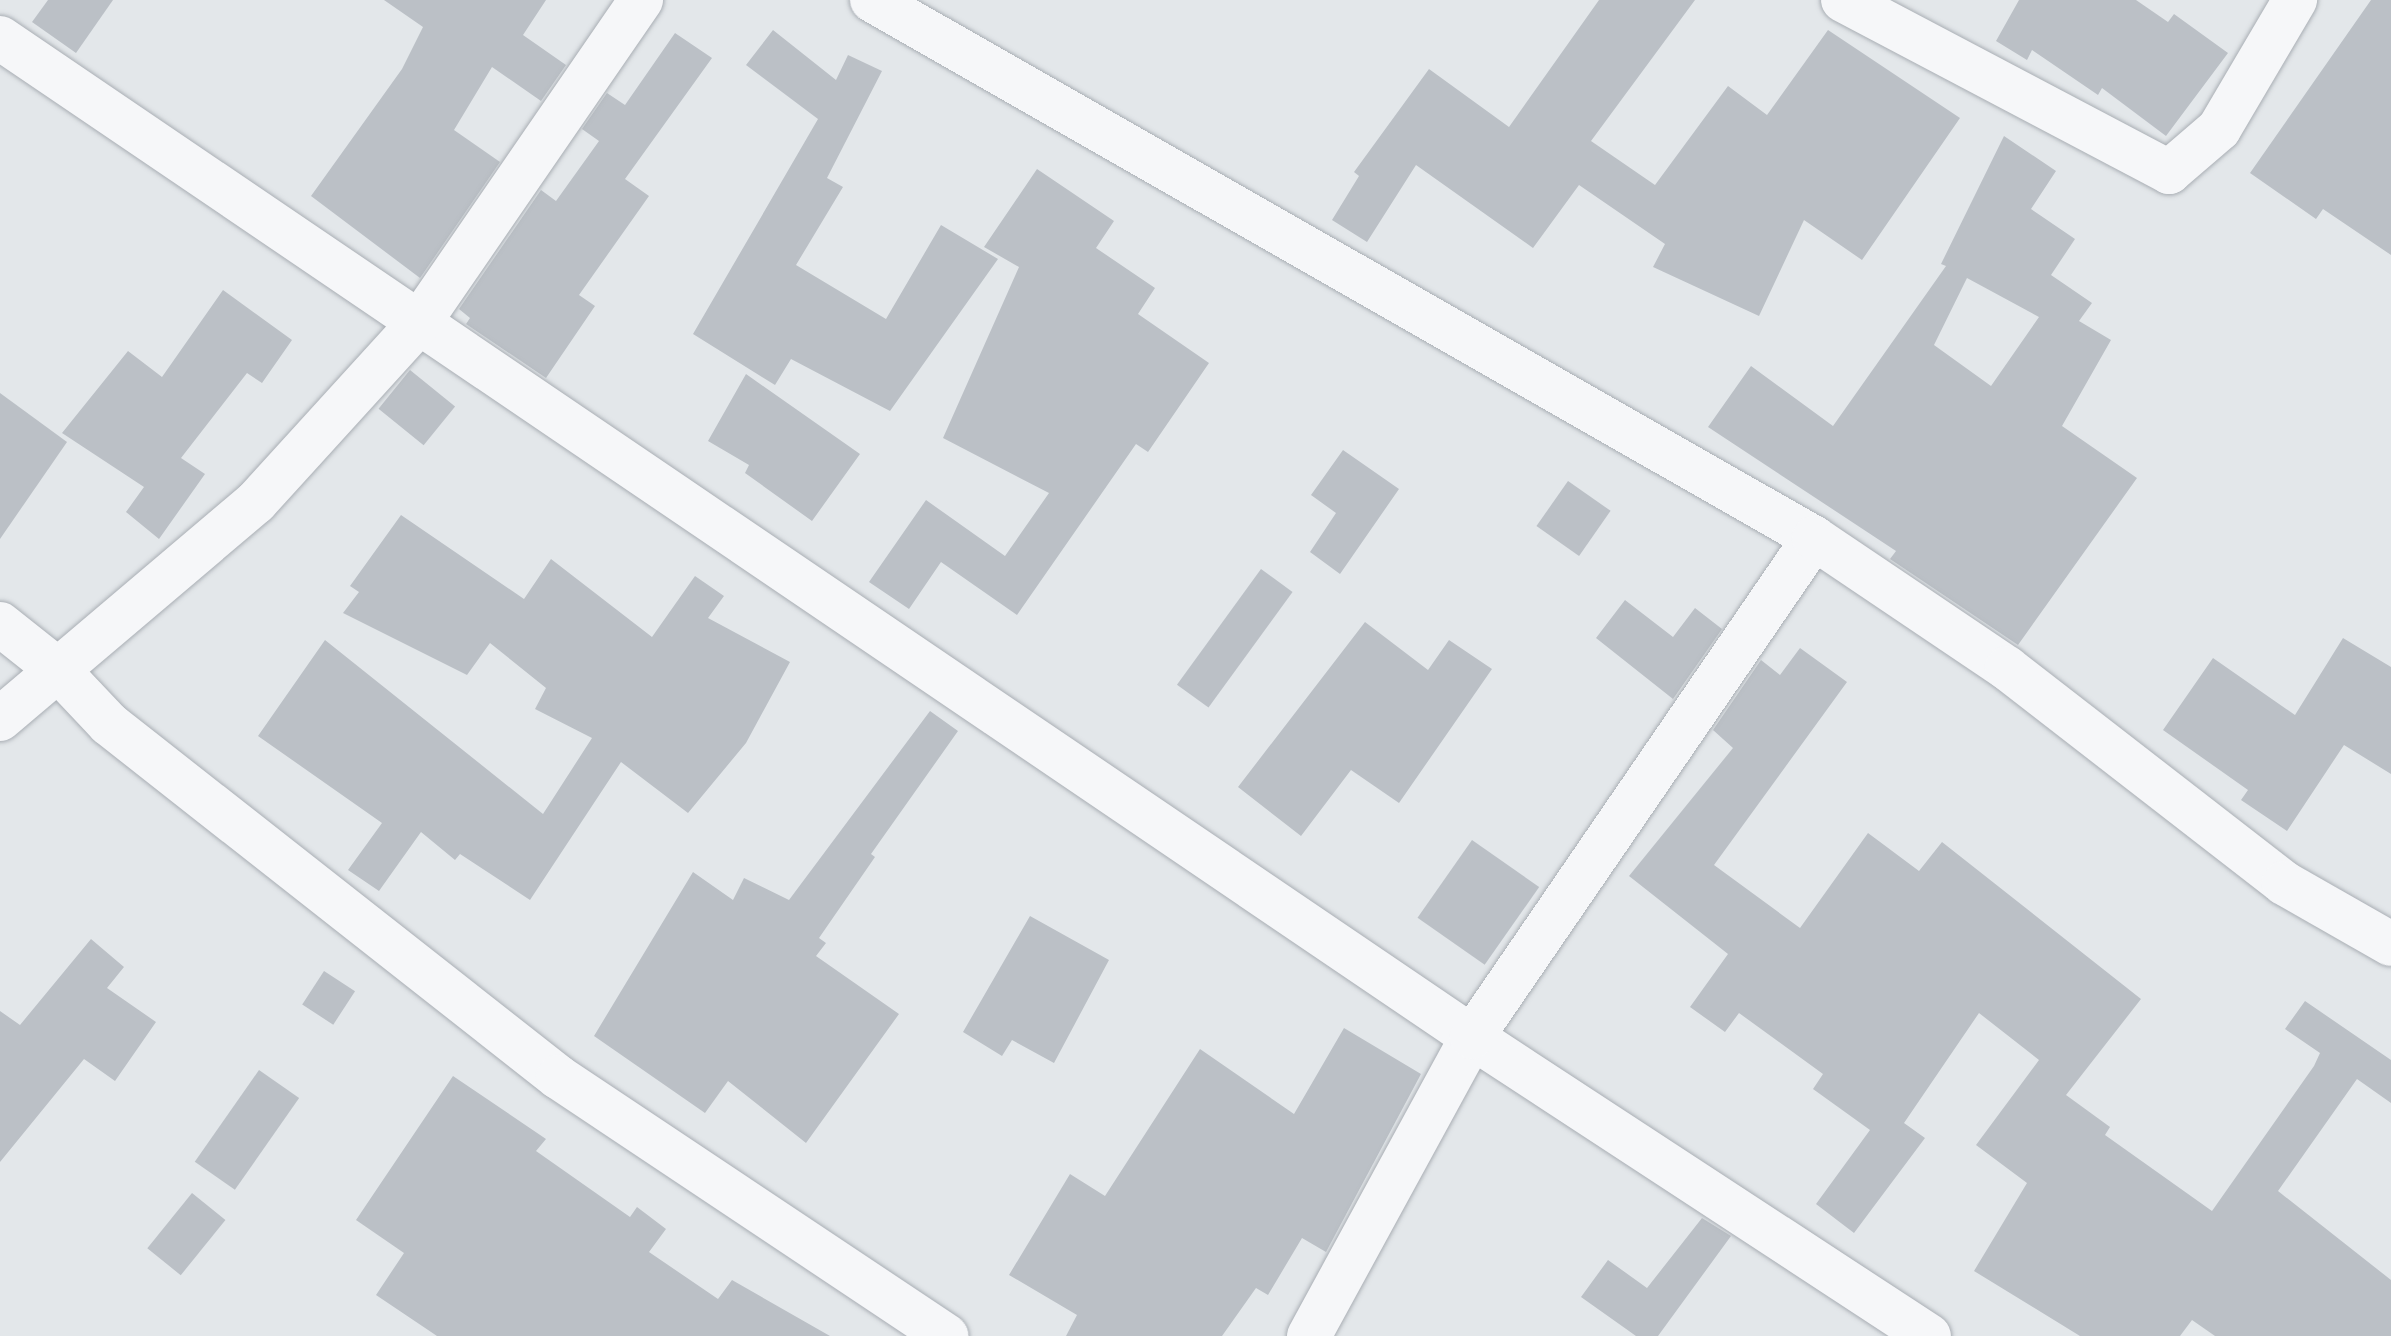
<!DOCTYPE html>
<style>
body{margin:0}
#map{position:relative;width:2391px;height:1336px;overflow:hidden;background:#e3e7ea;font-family:Arial,sans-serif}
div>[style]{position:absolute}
.building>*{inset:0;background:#bbc0c6;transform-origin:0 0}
.roads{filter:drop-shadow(0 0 2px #a9aeb4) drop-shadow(0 0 2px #a9aeb4)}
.minor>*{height:44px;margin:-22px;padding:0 22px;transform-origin:22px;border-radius:22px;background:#f6f7f9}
.tertiary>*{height:44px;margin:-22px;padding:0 22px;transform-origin:22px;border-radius:22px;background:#f6f7f9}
span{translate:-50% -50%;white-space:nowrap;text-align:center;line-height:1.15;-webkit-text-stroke:6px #f3f5f7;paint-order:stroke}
</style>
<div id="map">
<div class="building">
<i style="clip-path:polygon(48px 0,113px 0,76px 53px,32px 22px)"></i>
<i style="clip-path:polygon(384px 0,546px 0,523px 35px,566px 65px,541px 101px,492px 67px,454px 130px,500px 162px,420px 278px,311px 196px,402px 69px,423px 27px)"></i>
<i style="clip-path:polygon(1599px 0,1695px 0,1591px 141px,1655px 185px,1728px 86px,1767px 115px,1828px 30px,1960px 118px,1862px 260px,1804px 220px,1759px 316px,1653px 267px,1665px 244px,1579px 185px,1533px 248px,1416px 165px,1367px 242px,1332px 220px,1359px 176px,1354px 172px,1429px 69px,1509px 127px)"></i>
<i style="clip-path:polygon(2019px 0,2136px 0,2168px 22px,2174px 14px,2228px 53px,2166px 136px,2102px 88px,2098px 95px,2032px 50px,2027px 60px,1996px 41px)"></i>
<i style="clip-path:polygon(2371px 0,2391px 0,2391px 255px,2323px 209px,2316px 219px,2250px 173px)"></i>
<i style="clip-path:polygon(773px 30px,836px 80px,848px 55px,882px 71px,827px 178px,843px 187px,796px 265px,886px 319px,941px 225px,998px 259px,890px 411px,791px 359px,775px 385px,693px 334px,818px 119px,746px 65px)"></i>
<i style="clip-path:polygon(675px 33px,712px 58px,625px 179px,649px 196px,579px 295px,595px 306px,546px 378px,466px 324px,470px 318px,459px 309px,541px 190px,556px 201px,599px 141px,582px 129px,607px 93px,625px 105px)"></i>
<i style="clip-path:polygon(evenodd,2004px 136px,2056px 171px,2031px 209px,2075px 239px,2051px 275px,2092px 303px,2079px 321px,2111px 340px,2062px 426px,2137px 478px,2018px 645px,1890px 559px,1896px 551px,1708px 427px,1751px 366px,1833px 426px,1946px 266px,1941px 264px,2004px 136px,1967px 278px,2039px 317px,1991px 386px,1934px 345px,1967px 278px)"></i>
<i style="clip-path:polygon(1037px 169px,1114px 221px,1096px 248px,1155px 288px,1138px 314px,1209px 363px,1148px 452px,1136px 444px,1017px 615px,941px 562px,909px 609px,869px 582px,926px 500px,1005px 556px,1049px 493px,943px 438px,1019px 267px,984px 247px)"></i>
<i style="clip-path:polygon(223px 290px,292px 340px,262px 383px,247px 373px,181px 458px,205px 474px,159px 539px,126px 512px,144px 487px,62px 433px,128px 351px,162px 377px)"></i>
<i style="left:410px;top:370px;width:58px;height:50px;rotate:39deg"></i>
<i style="clip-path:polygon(746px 374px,860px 454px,812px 521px,745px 473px,749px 465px,708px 441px)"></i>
<i style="clip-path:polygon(0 393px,67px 442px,0 539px)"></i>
<i style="clip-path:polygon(1343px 450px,1399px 489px,1340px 574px,1310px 552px,1336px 513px,1311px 495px)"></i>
<i style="left:1568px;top:481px;width:52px;height:55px;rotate:35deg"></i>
<i style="clip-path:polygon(401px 515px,524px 599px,551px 559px,652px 637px,695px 576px,724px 596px,708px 618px,790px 662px,746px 743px,688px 813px,621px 762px,530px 900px,460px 854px,455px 860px,421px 832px,379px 891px,348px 870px,382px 823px,258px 736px,325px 640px,543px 814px,592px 738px,535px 709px,546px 688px,490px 643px,467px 675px,343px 613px,359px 592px,350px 586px)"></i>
<i style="left:1261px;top:569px;width:39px;height:143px;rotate:36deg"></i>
<i style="clip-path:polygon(1625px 600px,1673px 637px,1695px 608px,1722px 629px,1673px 699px,1596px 638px)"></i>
<i style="clip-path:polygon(1365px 622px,1428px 670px,1449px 640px,1492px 669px,1399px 803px,1351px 770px,1301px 836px,1238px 787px)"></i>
<i style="clip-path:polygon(2343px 638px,2391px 667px,2391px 774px,2344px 745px,2287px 831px,2241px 800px,2248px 790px,2163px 730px,2213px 658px,2295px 715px)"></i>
<i style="clip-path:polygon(1800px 648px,1847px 682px,1714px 865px,1800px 928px,1868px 833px,1919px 871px,1942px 842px,2141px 999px,2066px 1095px,2110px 1127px,2105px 1135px,2212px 1211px,2314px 1066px,2320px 1053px,2285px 1029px,2305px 1001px,2391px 1060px,2391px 1103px,2357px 1079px,2278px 1191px,2391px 1280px,2391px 1336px,2215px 1336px,2192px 1320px,2180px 1336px,2080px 1336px,1974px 1271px,2027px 1183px,1976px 1145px,2039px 1060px,1979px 1013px,1904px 1123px,1925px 1138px,1854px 1233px,1816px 1204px,1870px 1130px,1813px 1089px,1823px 1074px,1739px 1013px,1725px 1032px,1690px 1007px,1728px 954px,1629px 876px,1733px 748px,1713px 730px,1761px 660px,1780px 675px)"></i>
<i style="clip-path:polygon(930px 711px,958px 731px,871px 854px,875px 857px,819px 938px,826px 943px,816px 956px,899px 1014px,806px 1143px,728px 1081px,705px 1113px,594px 1036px,693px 872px,733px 900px,744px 878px,789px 900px)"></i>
<i style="left:1472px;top:840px;width:82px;height:95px;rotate:35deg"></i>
<i style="clip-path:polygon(1030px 916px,1109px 960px,1054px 1063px,1012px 1040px,1002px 1056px,963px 1032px)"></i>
<i style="clip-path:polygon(91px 939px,124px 967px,107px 988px,156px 1022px,115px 1081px,84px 1059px,0 1162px,0 1011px,20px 1025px)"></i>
<i style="left:324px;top:971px;width:37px;height:40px;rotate:33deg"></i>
<i style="clip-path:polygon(1344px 1028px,1421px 1074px,1326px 1252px,1302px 1238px,1268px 1295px,1256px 1288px,1222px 1336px,1066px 1336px,1077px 1315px,1009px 1275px,1070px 1174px,1105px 1196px,1200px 1049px,1294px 1114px)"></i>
<i style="left:259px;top:1070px;width:49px;height:112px;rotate:35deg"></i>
<i style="clip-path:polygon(453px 1076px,546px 1139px,536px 1151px,630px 1217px,637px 1207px,666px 1229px,649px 1252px,718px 1299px,732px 1280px,830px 1336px,437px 1336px,376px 1295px,404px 1253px,356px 1220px)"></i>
<i style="left:192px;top:1193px;width:43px;height:71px;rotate:39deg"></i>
<i style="clip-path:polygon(1702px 1218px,1731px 1236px,1658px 1336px,1636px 1336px,1581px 1297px,1608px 1260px,1647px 1288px)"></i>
</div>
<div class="roads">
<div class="minor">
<i style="left:1843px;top:0;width:369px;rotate:27.8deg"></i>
<i style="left:2169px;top:172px;width:66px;rotate:-40.7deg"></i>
<i style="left:2219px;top:129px;width:150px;rotate:-59.5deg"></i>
<i style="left:0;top:38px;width:1779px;rotate:34.16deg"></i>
<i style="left:1472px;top:1037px;width:546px;rotate:33.2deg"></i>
<i style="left:0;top:624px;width:74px;rotate:38.4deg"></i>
<i style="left:58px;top:670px;width:74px;rotate:46.6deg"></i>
<i style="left:109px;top:724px;width:571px;rotate:38.17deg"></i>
<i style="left:558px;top:1077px;width:467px;rotate:33.7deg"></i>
<i style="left:0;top:719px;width:336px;rotate:-40.3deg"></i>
<i style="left:256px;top:502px;width:242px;rotate:-47.7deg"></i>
<i style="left:419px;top:323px;width:392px;rotate:-55.5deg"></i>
<i style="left:1309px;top:1336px;width:341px;rotate:-61.4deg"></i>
<i style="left:1472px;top:1037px;width:605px;rotate:-55.57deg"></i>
</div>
<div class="tertiary">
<i style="left:872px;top:0;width:1085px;rotate:29.73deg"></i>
<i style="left:1814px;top:538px;width:233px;rotate:34deg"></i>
<i style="left:2007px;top:668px;width:351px;rotate:37.8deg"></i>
<i style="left:2284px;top:883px;width:123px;rotate:29.7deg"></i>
</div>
</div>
</div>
